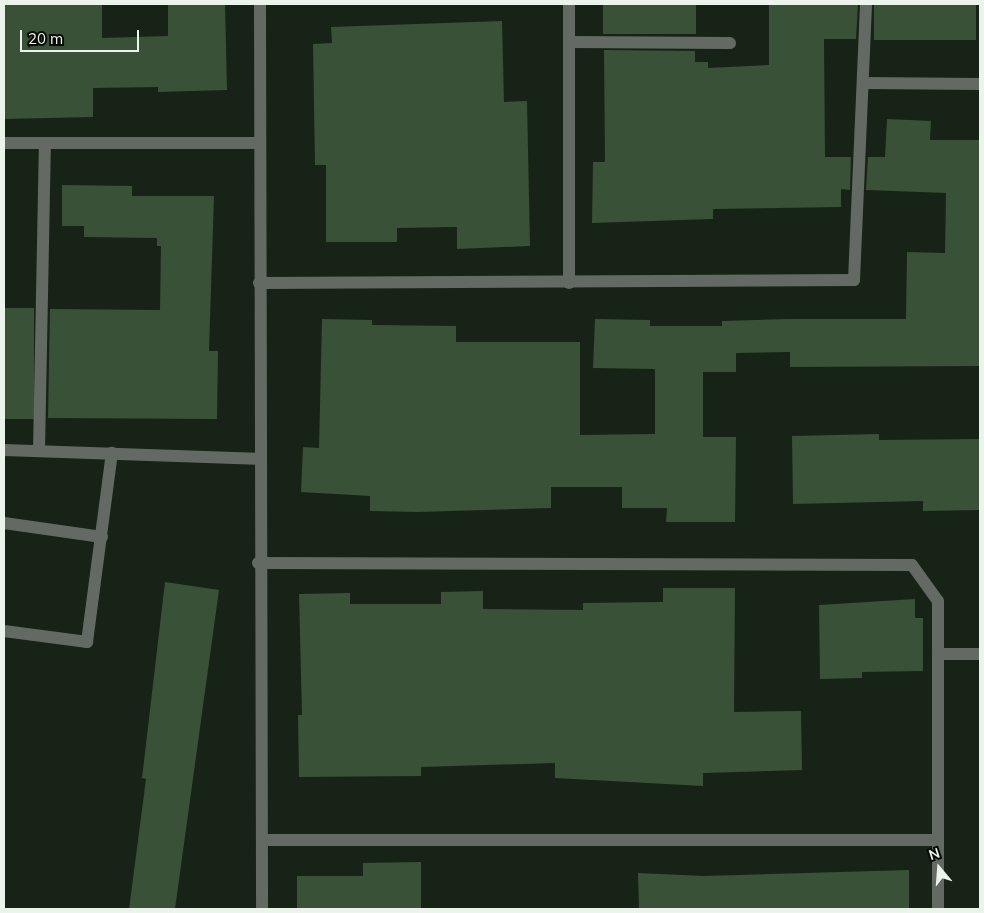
<!DOCTYPE html>
<style>
body{margin:0}
#map{position:relative;width:984px;height:913px;overflow:hidden;background:#172316;font-family:Mulish,sans-serif}
div>[style]{position:absolute}
.building>*{inset:0;background:#395137;transform-origin:0 0}
.service>*{height:12px;margin:-6px;padding:0 6px;transform-origin:6px;border-radius:6px;background:#636a63}
.minor>*{height:12px;margin:-6px;padding:0 6px;transform-origin:6px;border-radius:6px;background:#636a63}
span{translate:-50% -50%;white-space:nowrap;text-align:center;line-height:1.15;-webkit-text-stroke:4px #060b06;paint-order:stroke}
.frame{position:absolute;inset:0;border:5px solid #ebf4ea;pointer-events:none}
.north{position:absolute;left:914px;top:843px;width:50px;height:50px;-webkit-text-stroke:4px #060b06;paint-order:stroke;rotate:342deg;font-size:14px;font-weight:700;line-height:20px;text-align:center;color:#ebf4ea}
.north::after{content:'';display:block;margin:auto;width:18px;height:22px;background:#ebf4ea;clip-path:polygon(50% 0,100% 100%,50% 72%,0 100%)}
.scale{position:absolute;left:20px;top:30px;width:119px;height:22px;box-sizing:border-box;border:2px solid #ebf4ea;border-top:0;padding-left:6px;font-size:15px;line-height:18px;white-space:nowrap;color:#ebf4ea;-webkit-text-stroke:4px #060b06;paint-order:stroke}
</style>
<div id="map">
<div class="building">
<i style="clip-path:polygon(4px 4px,102px 4px,102px 38px,168px 36px,168px 4px,225px 4px,227px 90px,158px 92px,158px 87px,93px 88px,93px 117px,4px 119px)"></i>
<i style="left:603px;top:4px;width:93px;height:30px"></i>
<i style="clip-path:polygon(769px 4px,858px 4px,856px 39px,824px 39px,825px 157px,851px 157px,850px 190px,841px 189px,841px 207px,713px 209px,713px 219px,592px 223px,593px 162px,605px 162px,604px 50px,695px 51px,695px 62px,708px 62px,708px 68px,769px 65px)"></i>
<i style="left:874px;top:4px;width:102px;height:36px"></i>
<i style="clip-path:polygon(502px 21px,504px 102px,527px 101px,530px 246px,457px 249px,457px 227px,397px 228px,397px 242px,326px 242px,326px 165px,315px 165px,313px 44px,332px 43px,331px 27px)"></i>
<i style="clip-path:polygon(887px 119px,931px 121px,930px 140px,980px 140px,980px 366px,790px 367px,790px 352px,736px 353px,736px 372px,703px 372px,703px 437px,736px 437px,735px 522px,666px 522px,667px 508px,622px 508px,622px 487px,551px 487px,551px 508px,418px 512px,370px 511px,370px 496px,301px 492px,303px 447px,319px 448px,322px 319px,372px 320px,372px 325px,456px 326px,456px 342px,580px 342px,580px 435px,655px 434px,655px 369px,593px 368px,595px 319px,650px 320px,650px 326px,722px 326px,722px 321px,787px 319px,906px 319px,907px 252px,945px 253px,946px 193px,866px 190px,868px 157px,885px 157px)"></i>
<i style="clip-path:polygon(62px 185px,132px 186px,132px 196px,214px 196px,209px 351px,218px 351px,217px 419px,48px 418px,50px 309px,160px 310px,161px 246px,157px 246px,157px 238px,84px 237px,84px 226px,62px 226px)"></i>
<i style="left:4px;top:308px;width:30px;height:111px"></i>
<i style="clip-path:polygon(879px 434px,879px 440px,980px 439px,980px 510px,923px 511px,923px 501px,793px 504px,792px 436px)"></i>
<i style="clip-path:polygon(165px 582px,219px 590px,175px 909px,129px 909px,146px 779px,142px 778px)"></i>
<i style="clip-path:polygon(663px 588px,735px 588px,734px 712px,801px 711px,802px 770px,703px 773px,703px 786px,555px 778px,555px 763px,421px 767px,421px 776px,299px 777px,298px 715px,302px 715px,299px 594px,350px 593px,350px 604px,441px 604px,441px 592px,483px 591px,483px 609px,583px 610px,583px 603px,663px 602px)"></i>
<i style="clip-path:polygon(915px 599px,915px 618px,923px 618px,923px 671px,862px 672px,862px 678px,820px 679px,819px 605px)"></i>
<i style="clip-path:polygon(421px 862px,421px 909px,297px 909px,297px 876px,363px 876px,363px 863px)"></i>
<i style="clip-path:polygon(909px 870px,909px 909px,639px 909px,638px 873px,704px 876px)"></i>
</div>
<div class="service">
<i style="left:4px;top:523px;width:99px;rotate:8.1deg"></i>
<i style="left:4px;top:631px;width:84px;rotate:7.5deg"></i>
<i style="left:87px;top:642px;width:191px;rotate:-82.5deg"></i>
</div>
<div class="minor">
<i style="left:260px;top:4px;width:905px;rotate:89.87deg"></i>
<i style="left:569px;top:42px;width:161px;rotate:0.4deg"></i>
<i style="left:864px;top:83px;width:116px;rotate:0.5deg"></i>
<i style="left:4px;top:143px;width:255px"></i>
<i style="left:259px;top:283px;width:595px;rotate:-0.29deg"></i>
<i style="left:854px;top:280px;width:276px;rotate:-87.5deg"></i>
<i style="left:569px;top:283px;width:279px;rotate:-90deg"></i>
<i style="left:4px;top:450px;width:257px;rotate:2deg"></i>
<i style="left:39px;top:451px;width:308px;rotate:-88.9deg"></i>
<i style="left:258px;top:563px;width:654px;rotate:0.18deg"></i>
<i style="left:912px;top:565px;width:44px;rotate:54.2deg"></i>
<i style="left:938px;top:601px;width:308px;rotate:90deg"></i>
<i style="left:938px;top:654px;width:42px"></i>
<i style="left:262px;top:840px;width:676px"></i>
</div>
<div class="frame"></div>
<div class="north">N</div>
<div class="scale">20 m</div>
</div>
